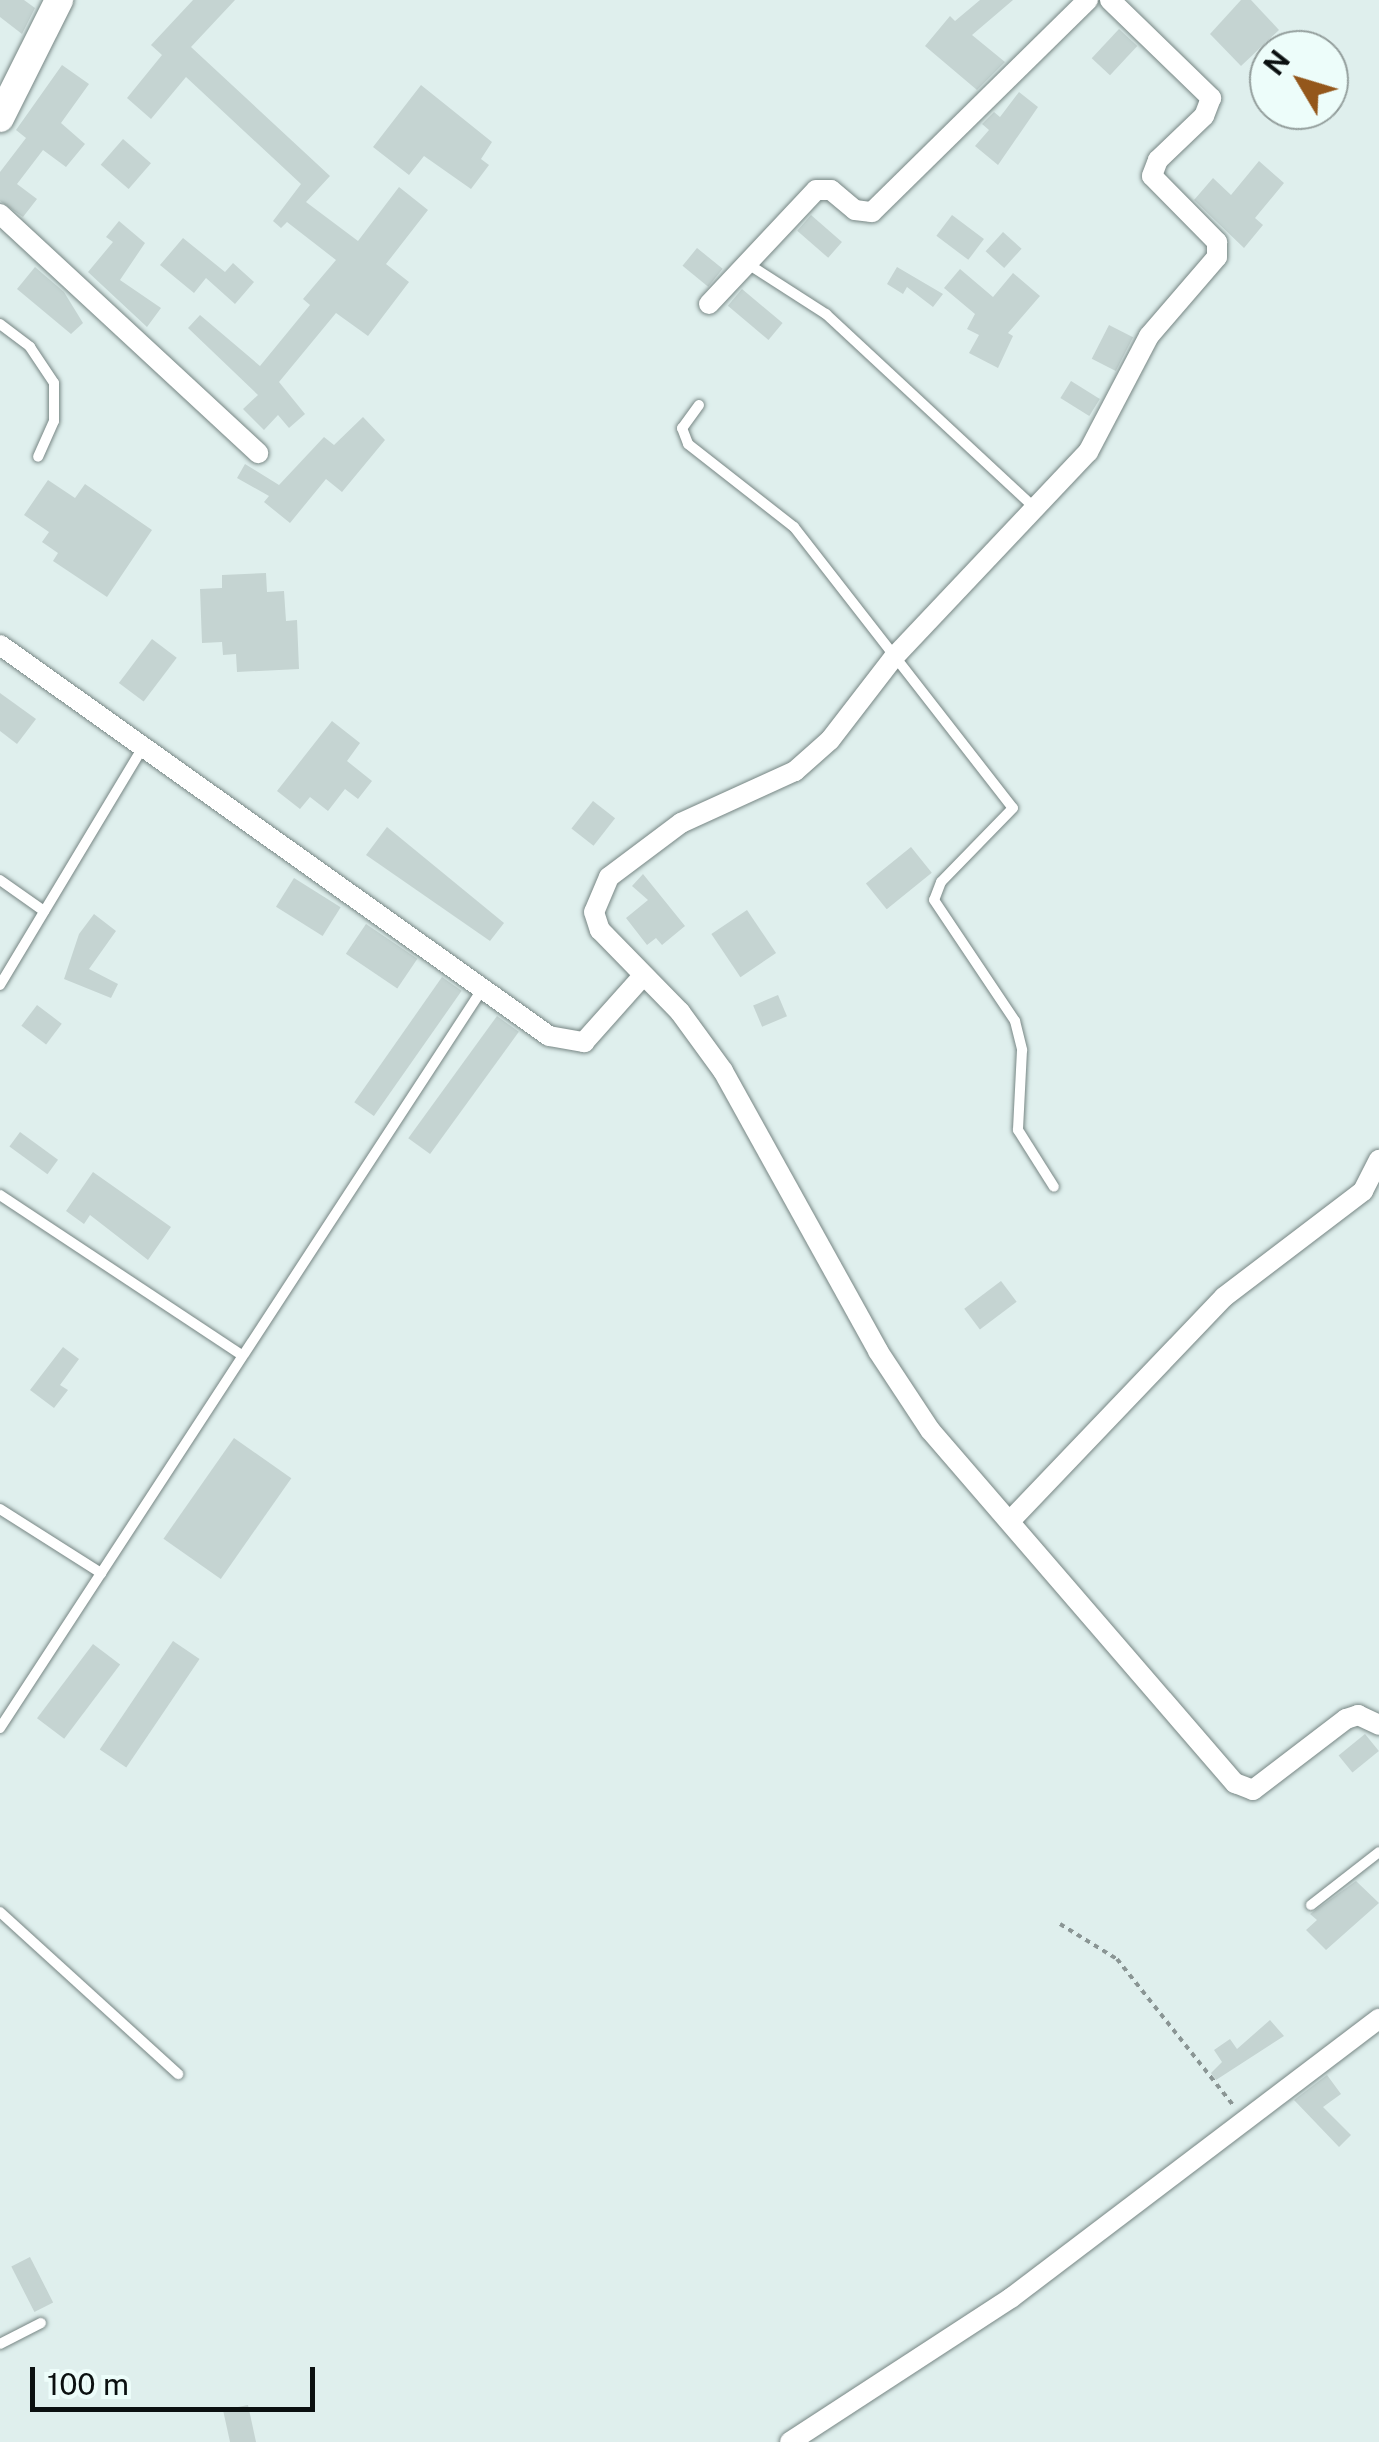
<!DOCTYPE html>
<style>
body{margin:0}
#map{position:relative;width:1379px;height:2442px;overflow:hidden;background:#dfefed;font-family:"Public Sans",sans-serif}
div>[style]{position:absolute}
.building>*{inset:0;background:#c5d4d2;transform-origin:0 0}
.path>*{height:4px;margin-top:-2px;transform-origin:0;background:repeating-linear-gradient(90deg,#8a9594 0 5px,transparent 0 10px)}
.roads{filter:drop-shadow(0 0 2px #778684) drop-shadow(0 0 2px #778684)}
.service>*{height:10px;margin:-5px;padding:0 5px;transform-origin:5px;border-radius:5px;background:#fff}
.minor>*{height:20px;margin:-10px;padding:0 10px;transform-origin:10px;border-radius:10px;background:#fff}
.secondary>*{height:28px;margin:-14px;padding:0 14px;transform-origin:14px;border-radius:14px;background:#fff}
span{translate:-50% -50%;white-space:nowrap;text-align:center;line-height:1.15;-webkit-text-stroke:9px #edfdfa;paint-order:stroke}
.north{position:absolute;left:1249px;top:30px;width:100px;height:100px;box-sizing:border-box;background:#edfdfa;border:2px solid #939e9c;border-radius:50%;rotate:308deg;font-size:28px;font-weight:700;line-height:40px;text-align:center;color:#0b1010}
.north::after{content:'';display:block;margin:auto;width:35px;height:45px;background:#94571b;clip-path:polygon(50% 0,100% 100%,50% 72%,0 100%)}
.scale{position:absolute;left:30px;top:2367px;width:285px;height:45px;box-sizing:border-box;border:5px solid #0b1010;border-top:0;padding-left:12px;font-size:30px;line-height:35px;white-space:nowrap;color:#0b1010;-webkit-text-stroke:8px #edfdfa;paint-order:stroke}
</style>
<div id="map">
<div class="building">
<i style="clip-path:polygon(0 0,24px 0,35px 8px,22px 34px,0 17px)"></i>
<i style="clip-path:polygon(193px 0,235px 0,191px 47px,330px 176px,306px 202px,358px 241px,399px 187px,428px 210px,386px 264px,409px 282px,368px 336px,336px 313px,279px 382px,305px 414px,289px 428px,278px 415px,264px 430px,243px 409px,258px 395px,188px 328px,200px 315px,260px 366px,310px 305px,303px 299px,336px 260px,287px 222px,281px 228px,273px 221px,301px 184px,186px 77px,151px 119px,127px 98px,162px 55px,151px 45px)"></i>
<i style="clip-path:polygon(980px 0,1013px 0,972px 35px,1005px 62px,977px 90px,925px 46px,950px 16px,955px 21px)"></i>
<i style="clip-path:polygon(1241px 0,1251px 0,1279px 30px,1241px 66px,1210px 34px)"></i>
<i style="left:1119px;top:29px;width:25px;height:40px;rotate:43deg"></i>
<i style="clip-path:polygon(62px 65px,89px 84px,61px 123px,85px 144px,66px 167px,43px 150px,17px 184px,37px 199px,23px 217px,0 201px,0 172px,26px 138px,16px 130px)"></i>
<i style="clip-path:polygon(421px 85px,492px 142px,481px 159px,489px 165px,471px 189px,424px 156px,409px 175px,373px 147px)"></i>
<i style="clip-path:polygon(1019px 92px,1038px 107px,998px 165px,975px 146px,989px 130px,982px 124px,994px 112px,1000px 117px)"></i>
<i style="left:123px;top:139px;width:37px;height:34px;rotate:41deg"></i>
<i style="clip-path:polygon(1259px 161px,1284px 183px,1255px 218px,1263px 225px,1244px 248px,1194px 200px,1213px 178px,1231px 195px)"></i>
<i style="left:811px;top:215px;width:41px;height:21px;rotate:41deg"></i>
<i style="left:952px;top:215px;width:40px;height:26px;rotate:37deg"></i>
<i style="clip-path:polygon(119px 221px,145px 243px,120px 280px,161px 308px,147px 327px,88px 272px,113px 242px,106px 237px)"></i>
<i style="left:1003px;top:232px;width:25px;height:26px;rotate:42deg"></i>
<i style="clip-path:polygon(183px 238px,225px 272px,233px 263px,254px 282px,235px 304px,206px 278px,194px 293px,160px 265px)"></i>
<i style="left:697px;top:248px;width:33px;height:23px;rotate:39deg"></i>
<i style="clip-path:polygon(35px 267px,64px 292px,83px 323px,71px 334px,17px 289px)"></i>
<i style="clip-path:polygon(897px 267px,943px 294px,933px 307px,907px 287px,903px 294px,887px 284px)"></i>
<i style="clip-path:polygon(960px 269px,993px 297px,1013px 273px,1040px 296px,1008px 333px,1013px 336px,998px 368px,969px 353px,979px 335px,967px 329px,975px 314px,944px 288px)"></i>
<i style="left:742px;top:289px;width:53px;height:22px;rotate:40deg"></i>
<i style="left:1109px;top:325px;width:27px;height:38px;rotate:27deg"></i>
<i style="left:1071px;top:381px;width:34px;height:20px;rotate:32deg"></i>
<i style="clip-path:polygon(363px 417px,385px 440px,342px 492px,326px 479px,290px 523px,264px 502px,269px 496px,237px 478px,245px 464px,279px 485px,324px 437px,334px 445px)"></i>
<i style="clip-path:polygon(48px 480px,75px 498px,85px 484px,152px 530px,107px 597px,53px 561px,58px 553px,42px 542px,49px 532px,24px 515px)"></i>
<i style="clip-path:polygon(266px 573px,267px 592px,284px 591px,286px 621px,297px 620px,299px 669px,237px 672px,236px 654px,223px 655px,222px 642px,202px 643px,200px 589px,222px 588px,222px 575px)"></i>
<i style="left:152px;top:639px;width:31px;height:55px;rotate:37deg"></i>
<i style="clip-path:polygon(0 693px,36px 719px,17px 744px,0 731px)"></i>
<i style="clip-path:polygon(332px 721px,360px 743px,347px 761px,372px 781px,358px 799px,345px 789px,328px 811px,310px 797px,300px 809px,277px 791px)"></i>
<i style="left:593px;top:801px;width:28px;height:35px;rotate:38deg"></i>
<i style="clip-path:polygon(387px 827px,504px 923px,490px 941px,366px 855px)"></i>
<i style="left:911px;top:847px;width:33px;height:58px;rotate:51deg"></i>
<i style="clip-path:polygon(643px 874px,685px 926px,662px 945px,656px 938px,647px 945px,626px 918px,648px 900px,632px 886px)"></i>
<i style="left:294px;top:878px;width:55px;height:34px;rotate:32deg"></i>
<i style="left:747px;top:910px;width:52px;height:43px;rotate:56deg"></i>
<i style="clip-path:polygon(94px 914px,116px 931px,89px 969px,118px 984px,111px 998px,64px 979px,79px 934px)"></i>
<i style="left:366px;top:924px;width:62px;height:36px;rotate:34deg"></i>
<i style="left:442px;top:977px;width:24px;height:153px;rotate:35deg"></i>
<i style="left:778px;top:995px;width:23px;height:27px;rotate:67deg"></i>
<i style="left:37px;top:1005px;width:31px;height:26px;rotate:37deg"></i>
<i style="left:497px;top:1016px;width:27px;height:151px;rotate:36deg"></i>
<i style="left:20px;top:1132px;width:47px;height:18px;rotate:36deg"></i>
<i style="clip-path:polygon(93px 1172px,171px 1227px,148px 1260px,90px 1215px,84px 1224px,66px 1211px)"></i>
<i style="left:1001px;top:1281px;width:26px;height:46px;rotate:53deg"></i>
<i style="clip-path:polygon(63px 1347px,79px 1359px,60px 1385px,68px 1390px,54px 1408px,30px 1390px)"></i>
<i style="left:234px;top:1438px;width:70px;height:123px;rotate:35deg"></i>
<i style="left:173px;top:1641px;width:32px;height:131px;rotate:34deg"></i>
<i style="left:93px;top:1644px;width:34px;height:93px;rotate:37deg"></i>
<i style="left:1365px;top:1734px;width:22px;height:34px;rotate:51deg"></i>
<i style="clip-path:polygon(1356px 1881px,1379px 1903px,1326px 1950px,1306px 1930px,1317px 1920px,1310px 1914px)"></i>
<i style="clip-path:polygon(1270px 2020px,1284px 2036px,1216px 2080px,1211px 2073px,1222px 2062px,1214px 2050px,1230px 2039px,1237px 2049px)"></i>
<i style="clip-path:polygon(1327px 2075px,1341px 2094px,1323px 2107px,1351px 2135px,1339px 2147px,1294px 2100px)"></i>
<i style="left:30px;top:2257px;width:51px;height:21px;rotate:63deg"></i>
<i style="clip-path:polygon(248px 2405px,256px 2442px,230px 2442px,223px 2410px)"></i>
</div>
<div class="path">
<i style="left:1060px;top:1924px;width:67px;rotate:31.6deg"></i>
<i style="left:1117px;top:1959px;width:188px;rotate:51.5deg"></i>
</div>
<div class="roads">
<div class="service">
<i style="left:748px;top:264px;width:93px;rotate:32.7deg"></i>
<i style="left:826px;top:314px;width:285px;rotate:42.9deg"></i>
<i style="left:0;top:324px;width:38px;rotate:37deg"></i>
<i style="left:30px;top:347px;width:43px;rotate:56.3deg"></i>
<i style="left:54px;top:383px;width:38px;rotate:90deg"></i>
<i style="left:54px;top:421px;width:39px;rotate:114deg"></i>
<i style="left:699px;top:405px;width:29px;rotate:126deg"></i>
<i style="left:682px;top:428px;width:17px;rotate:69deg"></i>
<i style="left:688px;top:444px;width:135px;rotate:38.1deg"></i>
<i style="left:794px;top:527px;width:356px;rotate:52.1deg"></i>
<i style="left:1013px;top:808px;width:103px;rotate:134.2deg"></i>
<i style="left:941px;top:882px;width:19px;rotate:111deg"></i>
<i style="left:934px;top:900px;width:146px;rotate:56.2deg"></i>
<i style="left:1015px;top:1021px;width:30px;rotate:76deg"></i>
<i style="left:1022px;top:1050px;width:80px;rotate:92.9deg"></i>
<i style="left:1018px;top:1130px;width:67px;rotate:57.7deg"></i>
<i style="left:0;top:880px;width:54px;rotate:35.2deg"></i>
<i style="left:0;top:985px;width:280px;rotate:-59deg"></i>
<i style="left:0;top:1195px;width:290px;rotate:33.5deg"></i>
<i style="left:0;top:1509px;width:120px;rotate:32.4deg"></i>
<i style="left:0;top:1728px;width:884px;rotate:-56.87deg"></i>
<i style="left:1311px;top:1905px;width:86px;rotate:-37.9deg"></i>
<i style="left:0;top:1912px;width:241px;rotate:42.3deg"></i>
<i style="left:0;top:2344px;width:46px;rotate:-27.1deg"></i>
</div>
<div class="minor">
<i style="left:1110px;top:0;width:141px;rotate:44.1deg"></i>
<i style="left:1211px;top:98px;width:19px;rotate:111deg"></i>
<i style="left:1204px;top:116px;width:64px;rotate:136.3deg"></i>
<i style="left:1158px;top:160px;width:17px;rotate:111deg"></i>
<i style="left:1152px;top:176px;width:93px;rotate:45.4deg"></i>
<i style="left:1217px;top:242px;width:15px;rotate:90deg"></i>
<i style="left:1217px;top:257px;width:104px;rotate:130.7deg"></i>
<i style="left:1149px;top:336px;width:131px;rotate:117.7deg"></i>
<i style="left:1088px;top:452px;width:282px;rotate:133.4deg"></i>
<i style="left:894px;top:657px;width:105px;rotate:127.6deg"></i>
<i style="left:830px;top:740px;width:47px;rotate:138.5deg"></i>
<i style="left:795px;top:771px;width:125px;rotate:155.5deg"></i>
<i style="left:681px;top:823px;width:90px;rotate:143.1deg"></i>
<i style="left:609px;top:877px;width:38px;rotate:113deg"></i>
<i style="left:594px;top:912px;width:19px;rotate:72deg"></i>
<i style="left:600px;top:930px;width:115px;rotate:45.7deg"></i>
<i style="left:680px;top:1012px;width:73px;rotate:53.9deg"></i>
<i style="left:723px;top:1071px;width:320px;rotate:61deg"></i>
<i style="left:878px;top:1351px;width:95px;rotate:56.6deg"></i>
<i style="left:930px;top:1430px;width:467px;rotate:49.2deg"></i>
<i style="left:1235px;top:1783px;width:19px;rotate:21deg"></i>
<i style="left:1253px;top:1790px;width:117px;rotate:-37.4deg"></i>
<i style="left:1346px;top:1719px;width:13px;rotate:-18deg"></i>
<i style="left:1358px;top:1715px;width:23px;rotate:25deg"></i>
<i style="left:0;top:214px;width:352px;rotate:42.8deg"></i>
<i style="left:709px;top:304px;width:156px;rotate:-46.8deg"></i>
<i style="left:816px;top:190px;width:15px"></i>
<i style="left:831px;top:190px;width:31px;rotate:40deg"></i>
<i style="left:855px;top:210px;width:17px;rotate:7deg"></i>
<i style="left:872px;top:212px;width:303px;rotate:-44.5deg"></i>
<i style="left:0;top:645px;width:674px;rotate:35.46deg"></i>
<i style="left:549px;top:1036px;width:36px;rotate:10deg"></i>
<i style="left:584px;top:1042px;width:87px;rotate:-48.3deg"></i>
<i style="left:1010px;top:1521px;width:310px;rotate:-46.3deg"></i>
<i style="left:1224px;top:1297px;width:175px;rotate:-37.3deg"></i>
<i style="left:1363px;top:1191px;width:35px;rotate:-63deg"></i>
<i style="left:790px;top:2442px;width:264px;rotate:-33.1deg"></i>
<i style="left:1011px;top:2298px;width:462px;rotate:-37.2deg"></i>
</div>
<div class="secondary">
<i style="left:0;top:118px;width:132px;rotate:-63.4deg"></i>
</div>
</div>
<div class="north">N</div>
<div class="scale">100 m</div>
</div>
